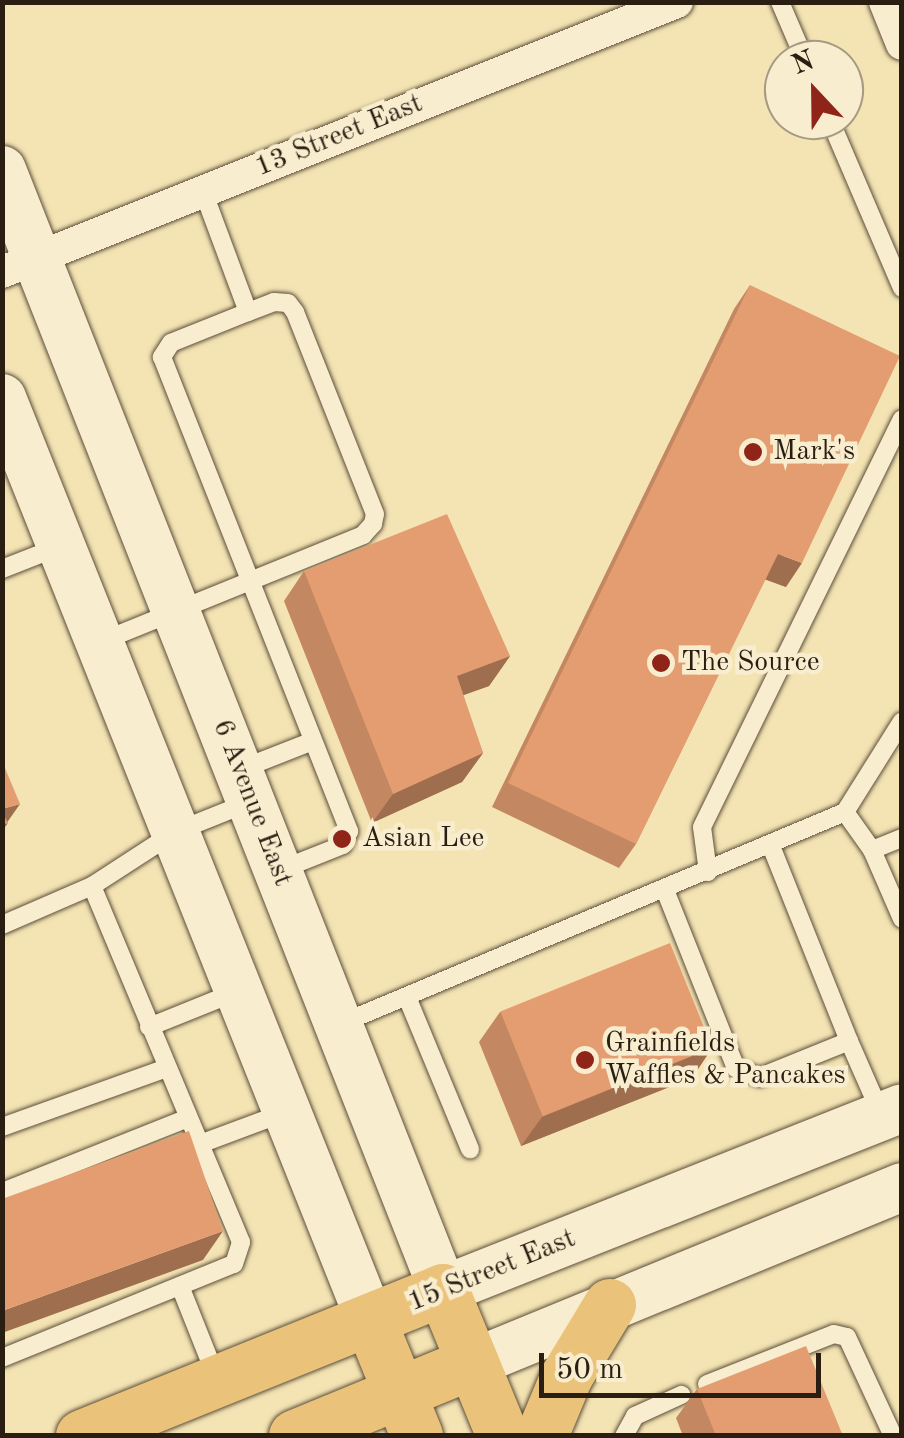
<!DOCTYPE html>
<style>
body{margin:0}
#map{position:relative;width:904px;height:1438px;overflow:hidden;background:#f4e3b3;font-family:"Old Standard TT",serif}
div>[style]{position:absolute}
.roads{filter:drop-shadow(0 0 2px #5c4f3b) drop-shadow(0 0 2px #5c4f3b)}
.lane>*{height:18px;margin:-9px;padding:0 9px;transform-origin:9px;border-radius:9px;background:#f8edce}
.street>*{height:32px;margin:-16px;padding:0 16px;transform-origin:16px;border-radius:16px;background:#f8edce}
.secondary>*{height:48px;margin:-24px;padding:0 24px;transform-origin:24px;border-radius:24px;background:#f8edce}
.primary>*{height:52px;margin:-26px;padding:0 26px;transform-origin:26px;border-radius:26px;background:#eac27a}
.wall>*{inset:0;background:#c38761}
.shaded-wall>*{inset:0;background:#9f6e4f}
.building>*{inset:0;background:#e39d71;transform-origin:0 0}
.dots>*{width:28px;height:28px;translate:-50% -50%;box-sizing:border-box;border:5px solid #f8edce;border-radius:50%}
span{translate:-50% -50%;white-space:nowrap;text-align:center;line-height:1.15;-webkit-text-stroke:9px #f8edce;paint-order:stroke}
.street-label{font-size:28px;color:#2a1e13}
.poi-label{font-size:28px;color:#2a1e13}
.left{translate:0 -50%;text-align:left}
.frame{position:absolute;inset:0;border:5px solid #2a1e13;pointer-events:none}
.north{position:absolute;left:764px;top:40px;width:100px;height:100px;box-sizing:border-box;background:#f8edce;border:2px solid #a69a83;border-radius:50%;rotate:338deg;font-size:28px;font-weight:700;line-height:40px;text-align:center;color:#2a1e13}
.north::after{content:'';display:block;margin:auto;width:35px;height:45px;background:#8f2418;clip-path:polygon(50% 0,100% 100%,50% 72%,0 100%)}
.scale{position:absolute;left:539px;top:1353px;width:282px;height:45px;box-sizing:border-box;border:5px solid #2a1e13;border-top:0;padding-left:12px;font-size:30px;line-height:35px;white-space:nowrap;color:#2a1e13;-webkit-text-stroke:8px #f8edce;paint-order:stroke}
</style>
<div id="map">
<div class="roads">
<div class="lane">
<i style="left:780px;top:2px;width:63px;rotate:66.7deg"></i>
<i style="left:830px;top:120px;width:183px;rotate:66.8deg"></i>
<i style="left:248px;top:312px;width:83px;rotate:158.1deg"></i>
<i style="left:171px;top:343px;width:17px;rotate:123deg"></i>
<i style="left:162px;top:357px;width:510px;rotate:68.47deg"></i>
<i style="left:349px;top:831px;width:15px;rotate:113deg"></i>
<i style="left:343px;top:845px;width:68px;rotate:158.4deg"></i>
<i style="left:2px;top:569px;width:60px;rotate:-21.4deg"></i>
<i style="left:100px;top:642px;width:284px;rotate:-22.1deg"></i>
<i style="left:363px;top:535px;width:15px;rotate:-48deg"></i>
<i style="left:373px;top:524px;width:10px;rotate:-79deg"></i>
<i style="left:375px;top:514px;width:217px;rotate:-111.6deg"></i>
<i style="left:295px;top:312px;width:11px;rotate:-128deg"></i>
<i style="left:288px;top:303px;width:14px;rotate:-176deg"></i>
<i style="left:274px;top:302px;width:28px;rotate:159deg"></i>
<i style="left:248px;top:312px;width:129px;rotate:-110.4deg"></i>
<i style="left:239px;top:770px;width:79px;rotate:-21.4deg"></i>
<i style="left:845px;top:812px;width:47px;rotate:54.6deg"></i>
<i style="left:872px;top:850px;width:75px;rotate:66.5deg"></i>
<i style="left:872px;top:850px;width:32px;rotate:-22deg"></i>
<i style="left:708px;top:872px;width:45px;rotate:-97.6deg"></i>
<i style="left:702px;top:827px;width:454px;rotate:-63.9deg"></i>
<i style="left:92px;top:886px;width:280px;rotate:67.3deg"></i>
<i style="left:665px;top:890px;width:192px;rotate:68.3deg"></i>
<i style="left:736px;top:1068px;width:26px;rotate:21deg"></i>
<i style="left:760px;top:1077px;width:96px;rotate:-22deg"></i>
<i style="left:849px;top:1041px;width:210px;rotate:-111.8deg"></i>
<i style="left:2px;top:925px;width:98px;rotate:-23.4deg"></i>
<i style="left:92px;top:886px;width:99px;rotate:-33deg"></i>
<i style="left:175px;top:832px;width:78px;rotate:-21.9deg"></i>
<i style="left:407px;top:997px;width:165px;rotate:67.5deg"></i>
<i style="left:340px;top:1024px;width:548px;rotate:-22.77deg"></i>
<i style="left:845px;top:812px;width:107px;rotate:-57.9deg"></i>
<i style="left:149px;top:1027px;width:96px;rotate:-22deg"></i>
<i style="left:849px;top:1041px;width:80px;rotate:66.3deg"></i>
<i style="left:2px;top:1127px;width:175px;rotate:-19.7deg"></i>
<i style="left:2px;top:1192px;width:200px;rotate:-21.7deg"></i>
<i style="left:180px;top:1286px;width:100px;rotate:68.3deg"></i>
<i style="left:2px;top:1358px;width:250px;rotate:-22.1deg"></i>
<i style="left:234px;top:1264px;width:23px;rotate:-72deg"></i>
<i style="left:241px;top:1242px;width:106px;rotate:-112.7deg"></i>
<i style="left:200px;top:1144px;width:92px;rotate:-20.4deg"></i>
<i style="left:707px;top:1384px;width:136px;rotate:-21.5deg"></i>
<i style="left:834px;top:1334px;width:13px;rotate:13deg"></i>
<i style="left:847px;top:1337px;width:109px;rotate:65.1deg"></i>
<i style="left:624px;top:1436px;width:23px;rotate:-61deg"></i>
<i style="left:635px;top:1416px;width:51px;rotate:-24.5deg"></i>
</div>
<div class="street">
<i style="left:885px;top:2px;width:45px;rotate:68deg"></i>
<i style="left:2px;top:272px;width:727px;rotate:-21.8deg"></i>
</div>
<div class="secondary">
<i style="left:2px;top:170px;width:1204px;rotate:68.51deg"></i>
<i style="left:443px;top:1290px;width:494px;rotate:-21.6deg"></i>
<i style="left:2px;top:398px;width:993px;rotate:68.24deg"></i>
<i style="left:473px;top:1363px;width:464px;rotate:-22.3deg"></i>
</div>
<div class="primary">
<i style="left:370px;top:1320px;width:125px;rotate:67.9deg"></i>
<i style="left:82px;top:1436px;width:389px;rotate:-22deg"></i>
<i style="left:443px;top:1290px;width:158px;rotate:67.7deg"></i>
<i style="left:295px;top:1436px;width:192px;rotate:-22.3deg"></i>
<i style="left:542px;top:1436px;width:65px;rotate:-67.4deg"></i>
<i style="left:567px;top:1376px;width:83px;rotate:-58.8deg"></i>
</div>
</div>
<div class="wall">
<i style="clip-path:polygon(750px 285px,786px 587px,765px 579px,636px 844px,619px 868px,492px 807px,734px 309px)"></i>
<i style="clip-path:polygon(304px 571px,510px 656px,489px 686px,463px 695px,483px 753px,462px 782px,372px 823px,284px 601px)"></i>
<i style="clip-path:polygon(500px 1012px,712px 1048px,692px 1078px,521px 1146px,479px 1042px)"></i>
<i style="clip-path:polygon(697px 1389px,843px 1436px,683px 1436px,676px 1418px)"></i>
</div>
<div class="shaded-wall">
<i style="clip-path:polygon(778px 554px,802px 563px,786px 587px,761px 578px)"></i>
<i style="clip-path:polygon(510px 656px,489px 686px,436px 705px,457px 676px)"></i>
<i style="clip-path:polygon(483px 753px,462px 782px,372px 823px,393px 794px)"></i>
<i style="clip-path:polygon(20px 804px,6px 824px,8px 823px,2px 831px,2px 809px)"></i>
<i style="clip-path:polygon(712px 1048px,692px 1078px,521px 1146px,542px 1117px)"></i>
<i style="clip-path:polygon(223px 1231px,203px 1260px,2px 1333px,2px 1311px)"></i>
</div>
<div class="building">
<i style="clip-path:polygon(750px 285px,900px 356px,802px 563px,778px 554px,636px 844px,508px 783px)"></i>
<i style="clip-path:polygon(447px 514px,510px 656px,457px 676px,483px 753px,393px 794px,304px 571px)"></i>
<i style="clip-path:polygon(2px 761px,20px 804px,2px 809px)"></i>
<i style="clip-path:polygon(2px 812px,8px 823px,2px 825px)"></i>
<i style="left:670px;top:943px;width:113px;height:183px;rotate:68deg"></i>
<i style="clip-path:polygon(189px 1131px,223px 1231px,2px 1311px,2px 1199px)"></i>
<i style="clip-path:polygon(806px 1346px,843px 1436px,716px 1436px,697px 1389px)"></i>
</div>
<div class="dots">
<i style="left:753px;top:452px;background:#8f2418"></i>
<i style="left:661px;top:663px;background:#8f2418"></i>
<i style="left:342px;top:839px;background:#8f2418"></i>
<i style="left:585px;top:1060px;background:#8f2418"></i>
</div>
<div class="street-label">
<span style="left:339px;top:136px;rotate:-22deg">13 Street East</span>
<span style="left:252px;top:803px;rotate:69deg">6 Avenue East</span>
<span style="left:492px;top:1271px;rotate:-22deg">15 Street East</span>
</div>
<div class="poi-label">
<span class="left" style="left:773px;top:452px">Mark's</span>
<span class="left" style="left:681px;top:663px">The Source</span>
<span class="left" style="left:362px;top:839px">Asian Lee</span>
<span class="left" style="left:605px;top:1060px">Grainfields<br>Waffles &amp; Pancakes</span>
</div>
<div class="frame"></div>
<div class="north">N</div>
<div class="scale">50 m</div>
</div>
